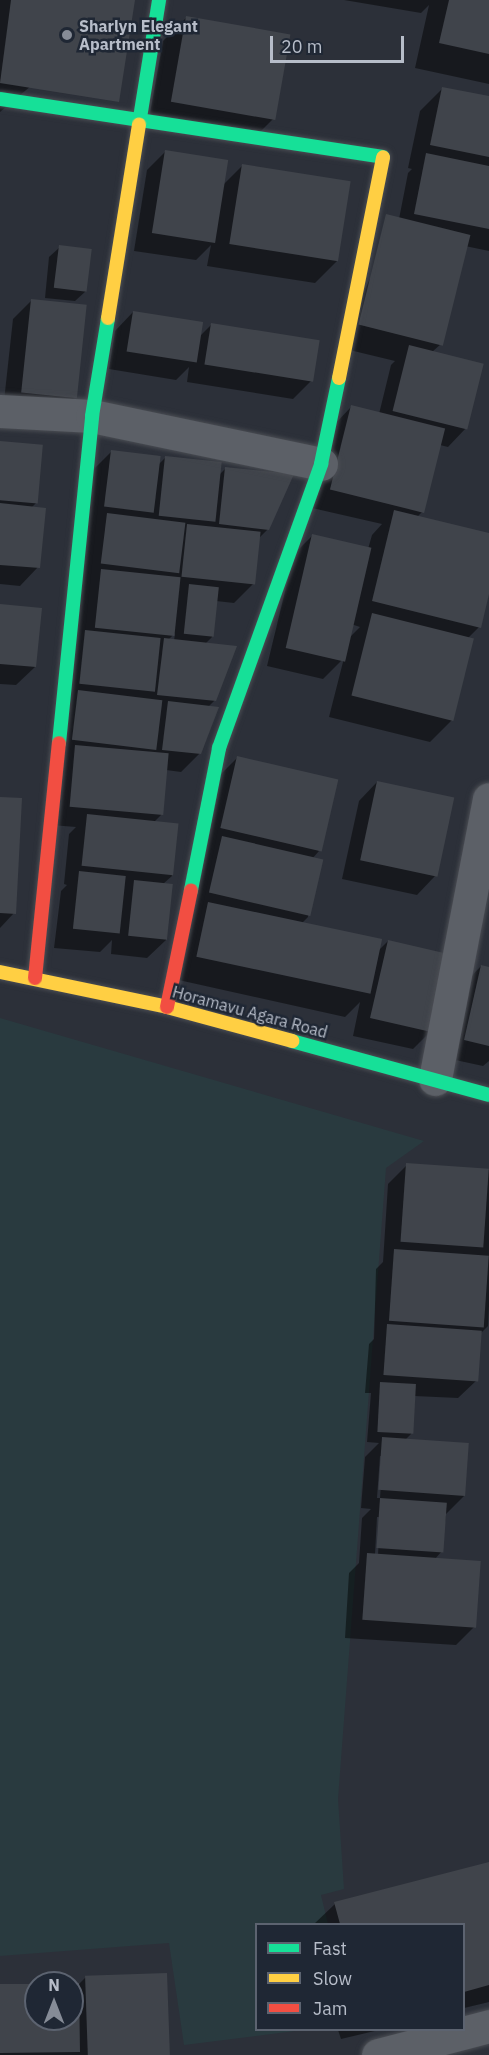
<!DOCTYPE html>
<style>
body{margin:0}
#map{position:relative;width:489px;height:2055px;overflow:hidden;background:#2c3039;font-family:"IBM Plex Sans",sans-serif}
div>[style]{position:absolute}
.green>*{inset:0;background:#293a3f}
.shadow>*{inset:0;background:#0007}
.building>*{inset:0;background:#40444b;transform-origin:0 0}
.roads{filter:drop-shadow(0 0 2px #4a4d53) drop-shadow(0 0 2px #4a4d53)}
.street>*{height:33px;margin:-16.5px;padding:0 16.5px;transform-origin:16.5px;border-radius:16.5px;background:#5c6067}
.fast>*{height:14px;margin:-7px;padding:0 7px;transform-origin:7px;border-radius:7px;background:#16e098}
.slow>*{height:14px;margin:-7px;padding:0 7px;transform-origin:7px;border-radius:7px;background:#ffcf43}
.jam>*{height:14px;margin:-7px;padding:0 7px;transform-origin:7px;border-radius:7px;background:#f24e42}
.dots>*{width:16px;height:16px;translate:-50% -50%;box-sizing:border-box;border:3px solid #1f2734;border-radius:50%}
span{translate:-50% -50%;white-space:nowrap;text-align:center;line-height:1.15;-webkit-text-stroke:5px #1f2734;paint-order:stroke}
.poi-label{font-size:16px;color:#b7bdc9;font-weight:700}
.left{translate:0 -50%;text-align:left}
.street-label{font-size:16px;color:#b7bdc9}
.legend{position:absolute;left:255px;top:1923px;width:210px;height:108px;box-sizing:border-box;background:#1f2734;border:2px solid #5c6370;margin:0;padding:8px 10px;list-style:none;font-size:18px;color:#b7bdc9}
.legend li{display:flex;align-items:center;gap:12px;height:30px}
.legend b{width:30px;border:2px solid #5c6370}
.north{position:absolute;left:24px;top:1971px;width:60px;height:60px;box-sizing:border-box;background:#1f2734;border:2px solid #5c6370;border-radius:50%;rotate:0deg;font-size:16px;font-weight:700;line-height:24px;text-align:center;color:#b7bdc9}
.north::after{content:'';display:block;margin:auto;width:21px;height:27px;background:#868c97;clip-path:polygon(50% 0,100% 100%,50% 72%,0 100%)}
.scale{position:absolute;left:270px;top:36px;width:134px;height:27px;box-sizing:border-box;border:3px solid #b7bdc9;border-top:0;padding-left:8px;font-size:18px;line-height:21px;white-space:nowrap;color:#b7bdc9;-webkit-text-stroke:4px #1f2734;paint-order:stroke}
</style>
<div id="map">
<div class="green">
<i style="clip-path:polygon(0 1018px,424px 1141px,386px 1168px,338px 1799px,344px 1889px,321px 1895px,328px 1924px,256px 1924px,256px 2030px,303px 2030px,184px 2045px,169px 1943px,0 1956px)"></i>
</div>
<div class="shadow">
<i style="clip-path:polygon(0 0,133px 0,0 112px)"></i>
<i style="clip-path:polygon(344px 0,489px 0,489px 84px,415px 68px,429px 5px,421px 13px)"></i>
<i style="clip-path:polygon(186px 18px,274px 118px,251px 141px,148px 124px,163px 41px)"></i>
<i style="clip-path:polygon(evenodd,443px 88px,489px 98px,489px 251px,465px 246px,441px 344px,432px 352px,466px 428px,448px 447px,440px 445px,423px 511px,417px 517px,489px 535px,489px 587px,479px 627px,468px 638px,453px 719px,430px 742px,329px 717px,344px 658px,323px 679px,267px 666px,294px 554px,313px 535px,368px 549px,372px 535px,382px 524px,312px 508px,333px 426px,351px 407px,379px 414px,391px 365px,395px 361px,337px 347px,399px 219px,408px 173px,412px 169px,408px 168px,420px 111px,443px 88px,351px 624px,360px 627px,347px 640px,351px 624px)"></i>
<i style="clip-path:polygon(165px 152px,223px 185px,242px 166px,338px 260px,315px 283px,207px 266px,211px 245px,196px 260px,134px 251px,147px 170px)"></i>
<i style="clip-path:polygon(60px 247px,86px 291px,75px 301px,45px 298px,49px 257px)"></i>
<i style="clip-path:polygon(32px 300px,75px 397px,57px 416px,3px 410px,13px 319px)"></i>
<i style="clip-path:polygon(133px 312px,199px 337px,211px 325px,312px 380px,293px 399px,187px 382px,189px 367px,176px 380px,109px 369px,115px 331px)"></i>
<i style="clip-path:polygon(0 442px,36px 503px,31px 508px,38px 567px,20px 586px,0 584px)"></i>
<i style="clip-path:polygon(evenodd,112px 451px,158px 465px,166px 457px,219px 475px,226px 468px,268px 529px,258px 539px,253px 584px,234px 603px,216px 601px,212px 637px,205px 644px,215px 700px,208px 707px,200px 753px,181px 772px,166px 770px,161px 815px,154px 822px,172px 876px,163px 884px,166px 940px,147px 958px,111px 954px,112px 940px,100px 952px,54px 948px,61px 891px,67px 885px,64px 884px,69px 834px,76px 827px,51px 825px,93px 470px,112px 451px,175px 633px,174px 641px,168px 640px,175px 633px)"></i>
<i style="clip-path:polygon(0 605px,35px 667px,16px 685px,0 684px)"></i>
<i style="clip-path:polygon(238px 757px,319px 851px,312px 859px,308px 917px,302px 923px,377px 952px,388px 941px,432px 1030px,413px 1049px,353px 1036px,360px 1002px,345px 1017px,174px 979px,219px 776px)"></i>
<i style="clip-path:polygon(377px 782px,435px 876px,417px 895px,342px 879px,359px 801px)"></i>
<i style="clip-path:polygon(0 798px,14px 913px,0 928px)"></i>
<i style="clip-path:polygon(481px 966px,489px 968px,489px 1061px,483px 1066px,446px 1058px,463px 985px)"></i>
<i style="clip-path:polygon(evenodd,407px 1165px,489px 1170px,489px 1306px,488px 1326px,480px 1334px,477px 1380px,458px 1398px,414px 1396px,411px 1434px,405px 1440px,465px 1495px,446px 1514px,442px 1551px,435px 1559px,475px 1626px,456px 1645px,345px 1638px,349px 1573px,359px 1563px,362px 1518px,371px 1509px,361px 1508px,365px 1457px,379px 1443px,367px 1442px,371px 1393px,365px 1393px,369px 1344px,374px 1339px,376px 1269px,383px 1262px,388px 1184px,407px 1165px,380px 1456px,383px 1456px,380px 1498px,377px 1498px,380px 1456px,407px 1165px,377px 1517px,380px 1517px,378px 1555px,375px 1555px,377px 1517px)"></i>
<i style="clip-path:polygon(489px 1864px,489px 2002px,464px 2008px,464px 1924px,314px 1924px,335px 1904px)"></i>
<i style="clip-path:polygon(86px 1977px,168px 2055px,0 2055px,0 1985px,36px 1985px,36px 2019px,72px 2019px,72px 1985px,78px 1985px)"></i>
<i style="clip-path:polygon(338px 2030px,379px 2030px,341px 2039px)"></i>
</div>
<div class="building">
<i style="clip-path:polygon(11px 0,135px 0,119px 102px,0 83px)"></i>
<i style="clip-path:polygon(449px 0,489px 0,489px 54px,439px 43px)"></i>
<i style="left:186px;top:16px;width:106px;height:87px;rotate:10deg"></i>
<i style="clip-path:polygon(442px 87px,489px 96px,489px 157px,430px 145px)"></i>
<i style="left:165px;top:150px;width:64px;height:84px;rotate:9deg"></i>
<i style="clip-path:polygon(426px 153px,489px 166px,489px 229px,414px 214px)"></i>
<i style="left:242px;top:164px;width:110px;height:81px;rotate:9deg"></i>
<i style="left:386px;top:214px;width:87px;height:114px;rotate:14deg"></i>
<i style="left:59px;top:245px;width:33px;height:43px;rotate:7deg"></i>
<i style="left:31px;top:299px;width:56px;height:94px;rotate:6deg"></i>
<i style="left:133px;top:311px;width:71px;height:41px;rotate:9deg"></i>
<i style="left:211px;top:323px;width:110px;height:42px;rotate:9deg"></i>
<i style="left:409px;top:345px;width:77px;height:68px;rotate:14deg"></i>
<i style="left:351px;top:405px;width:97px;height:87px;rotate:14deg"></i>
<i style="left:0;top:441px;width:43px;height:59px;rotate:5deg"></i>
<i style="left:111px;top:450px;width:50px;height:57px;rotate:7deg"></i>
<i style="left:165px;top:456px;width:57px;height:60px;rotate:6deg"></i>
<i style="clip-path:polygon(225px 467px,294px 474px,269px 530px,219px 524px)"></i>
<i style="clip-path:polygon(0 503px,46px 508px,40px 568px,0 565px)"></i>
<i style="clip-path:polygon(394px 510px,489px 533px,489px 594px,481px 628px,372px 601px)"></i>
<i style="left:107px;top:513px;width:79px;height:51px;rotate:7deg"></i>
<i style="left:187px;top:524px;width:74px;height:53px;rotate:6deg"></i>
<i style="left:312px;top:534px;width:61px;height:117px;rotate:13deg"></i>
<i style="left:101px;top:569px;width:80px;height:59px;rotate:6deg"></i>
<i style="left:189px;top:584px;width:30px;height:50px;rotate:6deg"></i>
<i style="clip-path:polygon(0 604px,42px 608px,36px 667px,0 664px)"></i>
<i style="left:372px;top:613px;width:105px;height:85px;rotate:14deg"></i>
<i style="left:85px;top:630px;width:76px;height:54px;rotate:6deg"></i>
<i style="clip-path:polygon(164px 638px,237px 646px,216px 701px,157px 695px)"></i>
<i style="left:78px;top:690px;width:85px;height:50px;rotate:7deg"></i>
<i style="clip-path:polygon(168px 701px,219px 707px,201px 754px,162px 750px)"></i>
<i style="left:75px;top:745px;width:94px;height:62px;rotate:5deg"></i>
<i style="left:237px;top:756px;width:104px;height:74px;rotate:13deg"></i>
<i style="left:377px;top:781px;width:79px;height:81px;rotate:12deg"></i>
<i style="clip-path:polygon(0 797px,22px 798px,16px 914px,0 913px)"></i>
<i style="left:87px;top:814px;width:92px;height:52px;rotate:6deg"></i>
<i style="left:222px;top:836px;width:104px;height:58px;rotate:13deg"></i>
<i style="left:79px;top:871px;width:47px;height:58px;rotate:6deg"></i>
<i style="left:134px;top:880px;width:39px;height:56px;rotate:6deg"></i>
<i style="left:208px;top:902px;width:178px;height:56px;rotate:12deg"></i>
<i style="left:388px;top:940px;width:64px;height:80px;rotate:13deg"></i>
<i style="clip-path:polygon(481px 965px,489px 967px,489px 1046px,464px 1040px)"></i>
<i style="left:406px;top:1163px;width:83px;height:79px;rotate:4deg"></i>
<i style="left:394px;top:1249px;width:95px;height:72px;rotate:4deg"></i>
<i style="left:387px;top:1324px;width:95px;height:51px;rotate:4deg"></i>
<i style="left:380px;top:1382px;width:36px;height:50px;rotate:3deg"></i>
<i style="left:382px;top:1437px;width:87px;height:53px;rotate:4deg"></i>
<i style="left:380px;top:1498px;width:67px;height:50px;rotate:4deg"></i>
<i style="left:367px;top:1553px;width:114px;height:67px;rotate:4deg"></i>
<i style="clip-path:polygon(489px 1862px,489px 1985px,464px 1992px,464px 1924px,340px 1924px,334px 1902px)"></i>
<i style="left:167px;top:1973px;width:82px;height:82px;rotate:88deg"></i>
<i style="clip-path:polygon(72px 1983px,79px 1983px,80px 2052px,0 2053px,0 1984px,36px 1984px,36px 2019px,72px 2019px)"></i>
</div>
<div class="roads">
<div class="street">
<i style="left:0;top:411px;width:92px;rotate:3.1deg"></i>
<i style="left:92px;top:416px;width:234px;rotate:11.8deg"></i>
<i style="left:435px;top:1079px;width:285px;rotate:-79.1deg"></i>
<i style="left:378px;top:2055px;width:115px;rotate:-14.6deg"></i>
</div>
<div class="fast">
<i style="left:0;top:99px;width:387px;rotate:8.6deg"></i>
<i style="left:139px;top:124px;width:126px;rotate:-80.8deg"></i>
<i style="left:59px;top:743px;width:329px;rotate:-84.2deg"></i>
<i style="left:92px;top:416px;width:99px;rotate:-80.7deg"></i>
<i style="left:191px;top:890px;width:145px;rotate:-78.8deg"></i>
<i style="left:219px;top:748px;width:302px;rotate:-70.2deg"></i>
<i style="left:321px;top:464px;width:88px;rotate:-78.2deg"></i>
<i style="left:292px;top:1041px;width:204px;rotate:15.3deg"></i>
</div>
<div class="slow">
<i style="left:108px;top:318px;width:196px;rotate:-80.9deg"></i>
<i style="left:339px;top:378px;width:225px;rotate:-78.7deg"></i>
<i style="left:0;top:972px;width:171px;rotate:11.8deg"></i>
<i style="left:167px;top:1007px;width:130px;rotate:15.2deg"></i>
</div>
<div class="jam">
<i style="left:35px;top:978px;width:236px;rotate:-84.2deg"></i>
<i style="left:167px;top:1007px;width:119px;rotate:-78.4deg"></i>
</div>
</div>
<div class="dots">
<i style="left:67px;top:35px;background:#868c97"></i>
</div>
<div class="poi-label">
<span class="left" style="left:79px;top:35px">Sharlyn Elegant<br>Apartment</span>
</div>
<div class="street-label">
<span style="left:250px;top:1012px;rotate:15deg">Horamavu Agara Road</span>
</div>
<ul class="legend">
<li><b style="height:8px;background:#16e098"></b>Fast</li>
<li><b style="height:8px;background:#ffcf43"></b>Slow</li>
<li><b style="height:8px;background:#f24e42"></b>Jam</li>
</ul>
<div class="north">N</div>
<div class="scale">20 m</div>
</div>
